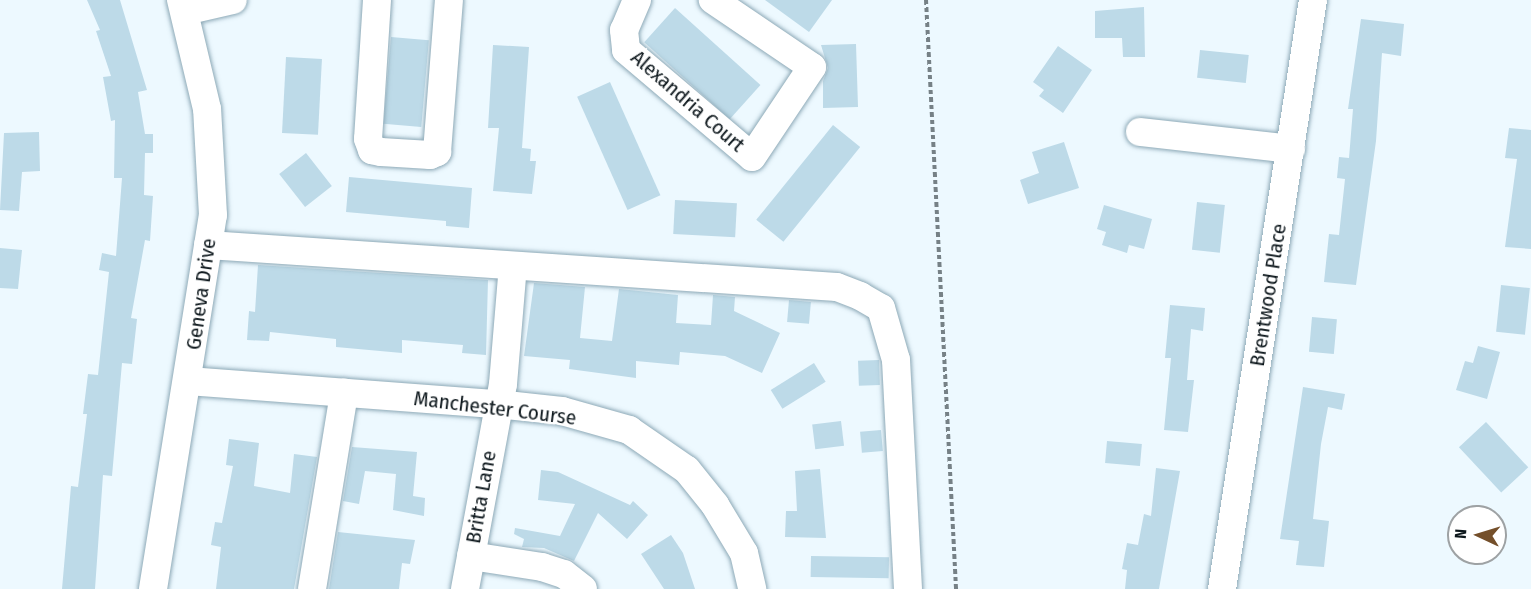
<!DOCTYPE html>
<style>
body{margin:0}
#map{position:relative;width:1531px;height:589px;overflow:hidden;background:#edf9ff;font-family:"Fira Sans Condensed",sans-serif}
div>[style]{position:absolute}
.building>*{inset:0;background:#bddae8;transform-origin:0 0}
.path>*{height:4px;margin-top:-2px;transform-origin:0;background:repeating-linear-gradient(90deg,#768186 0 4.5px,transparent 0 7.5px)}
.roads{filter:drop-shadow(0 0 2px #8da9b7) drop-shadow(0 0 2px #8da9b7)}
.minor>*{height:28px;margin:-14px;padding:0 14px;transform-origin:14px;border-radius:14px;background:#fff}
span{translate:-50% -50%;white-space:nowrap;text-align:center;line-height:1.15;-webkit-text-stroke:4.5px #fff;paint-order:stroke}
.street-label{font-size:21px;color:#0d171c}
.north{position:absolute;left:1447px;top:505px;width:60px;height:60px;box-sizing:border-box;background:#fff;border:2px solid #9ea2a4;border-radius:50%;rotate:274deg;font-size:16px;font-weight:700;line-height:24px;text-align:center;color:#0d171c}
.north::after{content:'';display:block;margin:auto;width:21px;height:27px;background:#744f2a;clip-path:polygon(50% 0,100% 100%,50% 72%,0 100%)}
</style>
<div id="map">
<div class="building">
<i style="clip-path:polygon(87px 0,120px 0,147px 90px,138px 92px,145px 134px,153px 134px,153px 153px,145px 153px,144px 195px,153px 196px,150px 241px,145px 240px,131px 318px,137px 319px,132px 364px,122px 363px,112px 476px,103px 475px,95px 589px,62px 589px,71px 486px,78px 487px,87px 414px,83px 414px,88px 374px,98px 375px,109px 272px,99px 270px,102px 253px,116px 256px,122px 178px,114px 178px,115px 120px,111px 121px,103px 77px,111px 76px,96px 31px,100px 30px)"></i>
<i style="clip-path:polygon(765px 0,832px 0,809px 32px)"></i>
<i style="clip-path:polygon(1144px 7px,1145px 57px,1123px 57px,1122px 38px,1095px 38px,1095px 11px)"></i>
<i style="left:675px;top:8px;width:115px;height:46px;rotate:42deg"></i>
<i style="clip-path:polygon(1361px 19px,1404px 24px,1401px 56px,1382px 53px,1376px 141px,1356px 285px,1324px 282px,1329px 234px,1339px 235px,1345px 179px,1337px 178px,1339px 157px,1349px 158px,1353px 109px,1348px 109px)"></i>
<i style="left:391px;top:37px;width:38px;height:87px;rotate:5deg"></i>
<i style="clip-path:polygon(856px 44px,858px 107px,823px 108px,823px 81px,828px 68px,821px 45px)"></i>
<i style="clip-path:polygon(493px 45px,529px 47px,522px 148px,531px 149px,530px 161px,536px 161px,532px 194px,493px 191px,499px 128px,488px 128px)"></i>
<i style="clip-path:polygon(1058px 46px,1092px 70px,1063px 113px,1039px 96px,1044px 90px,1033px 82px)"></i>
<i style="left:1200px;top:50px;width:49px;height:28px;rotate:6deg"></i>
<i style="left:286px;top:57px;width:36px;height:76px;rotate:3deg"></i>
<i style="left:610px;top:82px;width:124px;height:36px;rotate:66deg"></i>
<i style="left:833px;top:125px;width:35px;height:122px;rotate:39deg"></i>
<i style="clip-path:polygon(1509px 128px,1531px 130px,1531px 249px,1505px 247px,1517px 159px,1505px 158px)"></i>
<i style="clip-path:polygon(39px 132px,40px 171px,22px 172px,19px 211px,0 210px,4px 133px)"></i>
<i style="clip-path:polygon(1064px 142px,1079px 188px,1028px 204px,1020px 180px,1039px 173px,1032px 152px)"></i>
<i style="left:306px;top:153px;width:42px;height:34px;rotate:52deg"></i>
<i style="clip-path:polygon(349px 177px,472px 188px,469px 228px,446px 226px,446px 221px,346px 212px)"></i>
<i style="left:675px;top:200px;width:62px;height:34px;rotate:3deg"></i>
<i style="left:1197px;top:202px;width:28px;height:48px;rotate:6deg"></i>
<i style="clip-path:polygon(1104px 205px,1152px 219px,1144px 249px,1129px 245px,1127px 253px,1102px 245px,1106px 232px,1097px 229px)"></i>
<i style="clip-path:polygon(0 248px,22px 250px,18px 289px,0 288px)"></i>
<i style="clip-path:polygon(258px 265px,488px 280px,486px 355px,462px 353px,463px 345px,402px 340px,402px 353px,336px 347px,336px 339px,270px 332px,269px 341px,247px 340px,249px 311px,255px 312px)"></i>
<i style="clip-path:polygon(534px 283px,585px 287px,580px 338px,612px 341px,619px 289px,678px 295px,676px 323px,711px 325px,713px 295px,735px 297px,734px 311px,780px 333px,762px 373px,725px 356px,680px 352px,679px 365px,636px 361px,636px 378px,569px 369px,570px 360px,524px 356px)"></i>
<i style="left:1501px;top:285px;width:29px;height:47px;rotate:6deg"></i>
<i style="left:789px;top:300px;width:22px;height:22px;rotate:5deg"></i>
<i style="clip-path:polygon(1170px 305px,1205px 308px,1203px 331px,1191px 329px,1187px 380px,1194px 380px,1188px 432px,1164px 430px,1171px 358px,1165px 358px)"></i>
<i style="left:1312px;top:317px;width:25px;height:35px;rotate:5deg"></i>
<i style="clip-path:polygon(1478px 346px,1500px 352px,1487px 399px,1456px 390px,1465px 361px,1473px 363px)"></i>
<i style="left:879px;top:360px;width:25px;height:21px;rotate:88deg"></i>
<i style="left:814px;top:363px;width:22px;height:51px;rotate:58deg"></i>
<i style="clip-path:polygon(1303px 387px,1345px 394px,1342px 410px,1328px 407px,1321px 444px,1313px 519px,1329px 521px,1324px 567px,1296px 565px,1299px 541px,1280px 539px)"></i>
<i style="left:841px;top:421px;width:25px;height:29px;rotate:83deg"></i>
<i style="left:1486px;top:422px;width:62px;height:37px;rotate:47deg"></i>
<i style="left:881px;top:430px;width:21px;height:21px;rotate:85deg"></i>
<i style="clip-path:polygon(229px 439px,259px 443px,254px 486px,290px 493px,294px 454px,317px 457px,294px 589px,216px 589px,221px 547px,211px 545px,215px 522px,222px 523px,233px 466px,226px 465px)"></i>
<i style="left:1107px;top:441px;width:35px;height:22px;rotate:5deg"></i>
<i style="clip-path:polygon(352px 447px,417px 452px,413px 496px,425px 498px,424px 516px,393px 510px,396px 474px,365px 471px,359px 504px,343px 501px)"></i>
<i style="clip-path:polygon(1156px 468px,1180px 471px,1159px 589px,1125px 589px,1127px 570px,1122px 569px,1127px 543px,1138px 545px,1144px 514px,1151px 516px)"></i>
<i style="clip-path:polygon(820px 469px,826px 538px,785px 537px,786px 511px,797px 511px,795px 471px)"></i>
<i style="clip-path:polygon(541px 470px,558px 472px,630px 505px,633px 501px,648px 515px,627px 539px,598px 513px,574px 561px,544px 548px,522px 547px,524px 539px,514px 534px,515px 528px,560px 536px,575px 504px,538px 500px)"></i>
<i style="clip-path:polygon(338px 532px,415px 540px,410px 564px,402px 563px,399px 589px,329px 589px)"></i>
<i style="clip-path:polygon(671px 535px,683px 553px,695px 589px,664px 589px,641px 554px)"></i>
<i style="left:811px;top:556px;width:78px;height:21px;rotate:1deg"></i>
</div>
<div class="path">
<i style="left:926px;top:0;width:590px;rotate:87.08deg"></i>
</div>
<div class="roads">
<div class="minor">
<i style="left:377px;top:0;width:139px;rotate:93.7deg"></i>
<i style="left:368px;top:139px;width:12px;rotate:70deg"></i>
<i style="left:372px;top:150px;width:9px;rotate:13deg"></i>
<i style="left:381px;top:152px;width:49px;rotate:3.5deg"></i>
<i style="left:430px;top:155px;width:8px;rotate:-23deg"></i>
<i style="left:437px;top:152px;width:152px;rotate:-85.5deg"></i>
<i style="left:637px;top:0;width:33px;rotate:113deg"></i>
<i style="left:624px;top:30px;width:20px;rotate:84deg"></i>
<i style="left:626px;top:50px;width:165px;rotate:40.3deg"></i>
<i style="left:752px;top:157px;width:108px;rotate:-56.3deg"></i>
<i style="left:812px;top:67px;width:120px;rotate:-145.9deg"></i>
<i style="left:185px;top:11px;width:49px;rotate:-12.9deg"></i>
<i style="left:1140px;top:132px;width:152px;rotate:6.4deg"></i>
<i style="left:208px;top:245px;width:630px;rotate:3.82deg"></i>
<i style="left:837px;top:287px;width:25px;rotate:21deg"></i>
<i style="left:860px;top:296px;width:24px;rotate:30deg"></i>
<i style="left:881px;top:308px;width:54px;rotate:73.9deg"></i>
<i style="left:896px;top:360px;width:229px;rotate:87deg"></i>
<i style="left:188px;top:381px;width:310px;rotate:4.3deg"></i>
<i style="left:497px;top:404px;width:65px;rotate:6.1deg"></i>
<i style="left:562px;top:411px;width:70px;rotate:15.8deg"></i>
<i style="left:629px;top:430px;width:70px;rotate:34.6deg"></i>
<i style="left:687px;top:470px;width:45px;rotate:51.3deg"></i>
<i style="left:715px;top:505px;width:56px;rotate:58.9deg"></i>
<i style="left:744px;top:553px;width:37px;rotate:77deg"></i>
<i style="left:471px;top:556px;width:72px;rotate:8.8deg"></i>
<i style="left:542px;top:567px;width:23px;rotate:18deg"></i>
<i style="left:564px;top:574px;width:24px;rotate:38deg"></i>
<i style="left:153px;top:589px;width:379px;rotate:-80.9deg"></i>
<i style="left:213px;top:215px;width:106px;rotate:-93.2deg"></i>
<i style="left:207px;top:109px;width:112px;rotate:-103.4deg"></i>
<i style="left:312px;top:589px;width:199px;rotate:-80.7deg"></i>
<i style="left:465px;top:589px;width:208px;rotate:-79.5deg"></i>
<i style="left:503px;top:384px;width:118px;rotate:-85.2deg"></i>
<i style="left:1222px;top:589px;width:596px;rotate:-81.22deg"></i>
</div>
</div>
<div class="street-label">
<span style="left:688px;top:101px;rotate:41deg">Alexandria Court</span>
<span style="left:201px;top:294px;rotate:-82deg">Geneva Drive</span>
<span style="left:1268px;top:295px;rotate:-81deg">Brentwood Place</span>
<span style="left:495px;top:408px;rotate:7deg">Manchester Course</span>
<span style="left:481px;top:497px;rotate:-80deg">Britta Lane</span>
</div>
<div class="north">N</div>
</div>
